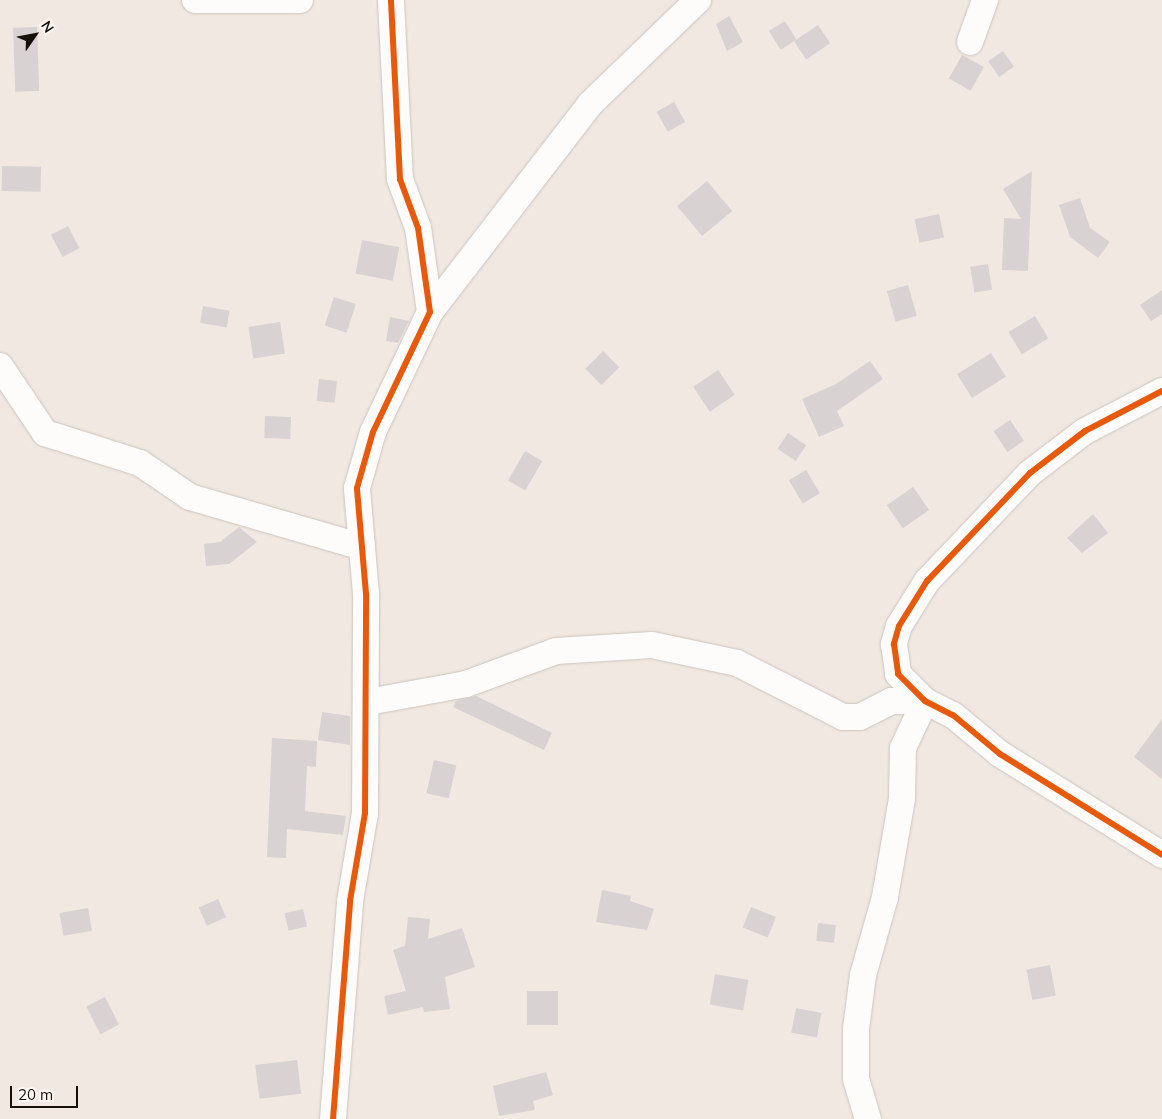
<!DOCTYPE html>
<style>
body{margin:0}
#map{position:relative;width:1162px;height:1119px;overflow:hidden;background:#f1e8e1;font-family:Mulish,sans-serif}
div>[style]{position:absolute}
.building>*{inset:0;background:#d8d2d3;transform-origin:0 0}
.roads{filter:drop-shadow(0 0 1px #cbc4bf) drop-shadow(0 0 1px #cbc4bf)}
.minor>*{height:26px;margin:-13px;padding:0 13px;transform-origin:13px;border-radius:13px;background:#fdfcfa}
.cycleway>*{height:6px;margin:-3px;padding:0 3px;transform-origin:3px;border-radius:3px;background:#e8590c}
span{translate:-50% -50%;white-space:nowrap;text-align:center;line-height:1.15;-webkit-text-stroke:4.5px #fdf6f1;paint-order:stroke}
.north{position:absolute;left:10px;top:10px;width:50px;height:50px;-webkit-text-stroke:4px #fdf6f1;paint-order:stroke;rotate:57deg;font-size:14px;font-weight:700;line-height:20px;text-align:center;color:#16100b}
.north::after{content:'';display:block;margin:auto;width:18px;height:22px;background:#16100b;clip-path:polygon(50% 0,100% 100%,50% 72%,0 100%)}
.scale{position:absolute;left:10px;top:1086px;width:68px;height:22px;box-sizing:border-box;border:2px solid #16100b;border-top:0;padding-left:6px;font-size:15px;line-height:18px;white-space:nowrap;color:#16100b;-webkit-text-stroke:4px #fdf6f1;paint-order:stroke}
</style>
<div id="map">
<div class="building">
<i style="clip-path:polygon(729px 16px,743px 42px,727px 51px,716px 24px)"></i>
<i style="left:785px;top:21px;width:22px;height:19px;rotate:58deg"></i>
<i style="left:818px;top:25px;width:22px;height:29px;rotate:56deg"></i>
<i style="left:37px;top:27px;width:64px;height:24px;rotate:88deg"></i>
<i style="left:1003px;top:51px;width:19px;height:18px;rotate:55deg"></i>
<i style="left:962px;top:55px;width:25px;height:27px;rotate:29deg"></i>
<i style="left:674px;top:102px;width:23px;height:20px;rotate:61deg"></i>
<i style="left:2px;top:166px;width:39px;height:25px;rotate:1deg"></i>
<i style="clip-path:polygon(1032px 171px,1028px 271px,1002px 270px,1004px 218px,1021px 219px,1003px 189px)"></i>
<i style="left:707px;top:181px;width:39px;height:39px;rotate:50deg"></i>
<i style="clip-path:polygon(1080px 198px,1090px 228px,1110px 242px,1098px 258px,1070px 237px,1059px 205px)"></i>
<i style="left:939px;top:214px;width:24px;height:25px;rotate:78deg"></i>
<i style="left:68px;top:226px;width:25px;height:19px;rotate:63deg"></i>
<i style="left:362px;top:240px;width:38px;height:34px;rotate:11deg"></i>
<i style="left:988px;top:264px;width:26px;height:18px;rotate:81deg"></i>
<i style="left:908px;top:285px;width:32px;height:22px;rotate:74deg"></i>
<i style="clip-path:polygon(1162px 290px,1162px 314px,1151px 321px,1140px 305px)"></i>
<i style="left:334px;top:297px;width:23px;height:30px;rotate:18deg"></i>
<i style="left:203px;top:306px;width:27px;height:17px;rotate:10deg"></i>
<i style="left:1035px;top:316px;width:26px;height:31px;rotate:59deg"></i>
<i style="clip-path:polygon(390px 317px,409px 321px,398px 343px,386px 341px)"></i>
<i style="left:280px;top:322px;width:32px;height:32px;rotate:81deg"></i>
<i style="left:603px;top:351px;width:23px;height:25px;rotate:45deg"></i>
<i style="left:991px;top:353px;width:28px;height:40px;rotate:58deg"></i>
<i style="clip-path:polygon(870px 361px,883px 379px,837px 411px,844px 426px,819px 437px,802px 399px,836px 384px)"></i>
<i style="left:718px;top:370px;width:30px;height:30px;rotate:56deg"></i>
<i style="left:319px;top:379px;width:18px;height:22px;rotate:6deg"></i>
<i style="left:265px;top:416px;width:26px;height:22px;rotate:2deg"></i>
<i style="left:1010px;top:420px;width:25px;height:20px;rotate:56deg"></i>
<i style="left:788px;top:433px;width:22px;height:19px;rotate:34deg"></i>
<i style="left:525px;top:451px;width:20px;height:34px;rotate:30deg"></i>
<i style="left:806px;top:470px;width:27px;height:20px;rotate:59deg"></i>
<i style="left:913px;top:487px;width:28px;height:32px;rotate:55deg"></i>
<i style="clip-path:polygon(1093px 514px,1108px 533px,1082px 553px,1067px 538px)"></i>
<i style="clip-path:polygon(239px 527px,257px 542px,229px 564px,206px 566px,204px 544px,220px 542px)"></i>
<i style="clip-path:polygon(476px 696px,552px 733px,544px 750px,453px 707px,456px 701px)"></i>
<i style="clip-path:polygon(322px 712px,350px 716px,350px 745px,318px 740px)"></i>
<i style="clip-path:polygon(1162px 719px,1162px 779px,1134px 757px)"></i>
<i style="clip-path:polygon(272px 738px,317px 741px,316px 767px,307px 766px,305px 811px,346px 816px,343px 835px,287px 829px,286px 858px,267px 857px)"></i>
<i style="left:434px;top:760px;width:23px;height:34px;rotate:13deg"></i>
<i style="clip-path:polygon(602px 890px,631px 896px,630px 901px,654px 909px,647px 930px,596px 922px)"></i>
<i style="left:218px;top:899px;width:20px;height:21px;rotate:66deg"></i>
<i style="left:751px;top:907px;width:27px;height:22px;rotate:22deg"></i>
<i style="left:88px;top:908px;width:23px;height:29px;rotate:80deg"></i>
<i style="left:303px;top:909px;width:18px;height:19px;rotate:77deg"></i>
<i style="clip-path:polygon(408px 917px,430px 919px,428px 939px,462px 928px,475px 967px,445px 977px,450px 1009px,424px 1012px,423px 1007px,388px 1015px,384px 996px,406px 991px,393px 950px,405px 946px)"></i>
<i style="left:818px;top:923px;width:18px;height:18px;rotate:6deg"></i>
<i style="left:1050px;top:965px;width:31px;height:24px;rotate:79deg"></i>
<i style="left:715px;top:974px;width:34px;height:31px;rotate:10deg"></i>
<i style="left:527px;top:991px;width:31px;height:34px"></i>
<i style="left:105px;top:997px;width:31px;height:21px;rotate:63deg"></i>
<i style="left:796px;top:1008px;width:26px;height:25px;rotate:11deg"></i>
<i style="left:297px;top:1060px;width:34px;height:42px;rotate:83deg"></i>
<i style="clip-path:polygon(546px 1072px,553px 1095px,533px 1101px,535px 1110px,499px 1116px,493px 1086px)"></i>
</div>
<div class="roads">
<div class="minor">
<i style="left:195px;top:0;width:105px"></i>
<i style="left:970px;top:42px;width:45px;rotate:-70.3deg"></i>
<i style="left:430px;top:312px;width:262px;rotate:-52.4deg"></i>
<i style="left:590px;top:104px;width:150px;rotate:-43.9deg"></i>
<i style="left:0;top:366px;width:81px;rotate:56.1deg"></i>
<i style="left:45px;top:433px;width:100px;rotate:17.5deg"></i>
<i style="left:140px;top:463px;width:60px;rotate:34.2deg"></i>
<i style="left:190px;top:497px;width:179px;rotate:16.2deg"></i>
<i style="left:1162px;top:391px;width:87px;rotate:152.5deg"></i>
<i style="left:1085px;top:431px;width:69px;rotate:142.6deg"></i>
<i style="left:1030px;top:473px;width:149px;rotate:133.6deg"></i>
<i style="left:927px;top:581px;width:53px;rotate:121.9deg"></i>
<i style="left:899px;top:626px;width:19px;rotate:106deg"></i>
<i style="left:894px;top:644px;width:30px;rotate:82deg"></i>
<i style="left:898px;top:674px;width:38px;rotate:45deg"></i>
<i style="left:925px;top:701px;width:31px;rotate:27deg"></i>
<i style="left:953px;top:715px;width:61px;rotate:39.7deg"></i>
<i style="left:1000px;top:754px;width:191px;rotate:31.9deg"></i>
<i style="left:368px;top:702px;width:100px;rotate:-10.4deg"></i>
<i style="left:466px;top:684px;width:96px;rotate:-20.1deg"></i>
<i style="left:556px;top:651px;width:96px;rotate:-3.6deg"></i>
<i style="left:652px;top:645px;width:87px;rotate:12deg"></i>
<i style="left:737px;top:663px;width:119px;rotate:27deg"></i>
<i style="left:843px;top:717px;width:17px"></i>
<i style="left:860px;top:717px;width:35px;rotate:-27deg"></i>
<i style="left:891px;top:701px;width:34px"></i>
<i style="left:333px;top:1119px;width:219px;rotate:-85.5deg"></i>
<i style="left:350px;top:901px;width:89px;rotate:-80.3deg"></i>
<i style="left:365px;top:813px;width:219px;rotate:-89.7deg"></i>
<i style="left:366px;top:594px;width:106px;rotate:-94.9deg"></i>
<i style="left:357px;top:488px;width:58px;rotate:-74.1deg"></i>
<i style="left:373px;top:432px;width:133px;rotate:-64.6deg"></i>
<i style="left:430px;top:312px;width:85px;rotate:-98.1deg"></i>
<i style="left:418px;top:228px;width:52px;rotate:-110.2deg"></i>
<i style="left:400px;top:179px;width:179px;rotate:-92.9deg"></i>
<i style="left:868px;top:1119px;width:42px;rotate:-106.7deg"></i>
<i style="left:856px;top:1079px;width:50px;rotate:-90deg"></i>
<i style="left:856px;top:1029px;width:54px;rotate:-82.6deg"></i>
<i style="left:863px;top:975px;width:81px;rotate:-74.2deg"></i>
<i style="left:885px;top:897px;width:99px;rotate:-80.2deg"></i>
<i style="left:902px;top:799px;width:51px;rotate:-88.9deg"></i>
<i style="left:903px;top:748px;width:52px;rotate:-64.9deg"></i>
</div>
</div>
<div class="cycleway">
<i style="left:1162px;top:391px;width:87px;rotate:152.5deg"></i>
<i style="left:1085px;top:431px;width:69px;rotate:142.6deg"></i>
<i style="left:1030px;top:473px;width:149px;rotate:133.6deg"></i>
<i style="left:927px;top:581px;width:53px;rotate:121.9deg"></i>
<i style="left:899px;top:626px;width:19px;rotate:106deg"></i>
<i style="left:894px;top:644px;width:30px;rotate:82deg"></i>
<i style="left:898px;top:674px;width:38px;rotate:45deg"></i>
<i style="left:925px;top:701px;width:31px;rotate:27deg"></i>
<i style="left:953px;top:715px;width:61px;rotate:39.7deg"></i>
<i style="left:1000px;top:754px;width:191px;rotate:31.9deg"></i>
<i style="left:333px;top:1119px;width:219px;rotate:-85.5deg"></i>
<i style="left:350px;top:901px;width:89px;rotate:-80.3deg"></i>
<i style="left:365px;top:813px;width:219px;rotate:-89.7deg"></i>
<i style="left:366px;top:594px;width:106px;rotate:-94.9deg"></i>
<i style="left:357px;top:488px;width:58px;rotate:-74.1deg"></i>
<i style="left:373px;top:432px;width:133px;rotate:-64.6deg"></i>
<i style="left:430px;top:312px;width:85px;rotate:-98.1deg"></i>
<i style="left:418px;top:228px;width:52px;rotate:-110.2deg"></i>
<i style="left:400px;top:179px;width:179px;rotate:-92.9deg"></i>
</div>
<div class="north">N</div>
<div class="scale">20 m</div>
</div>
